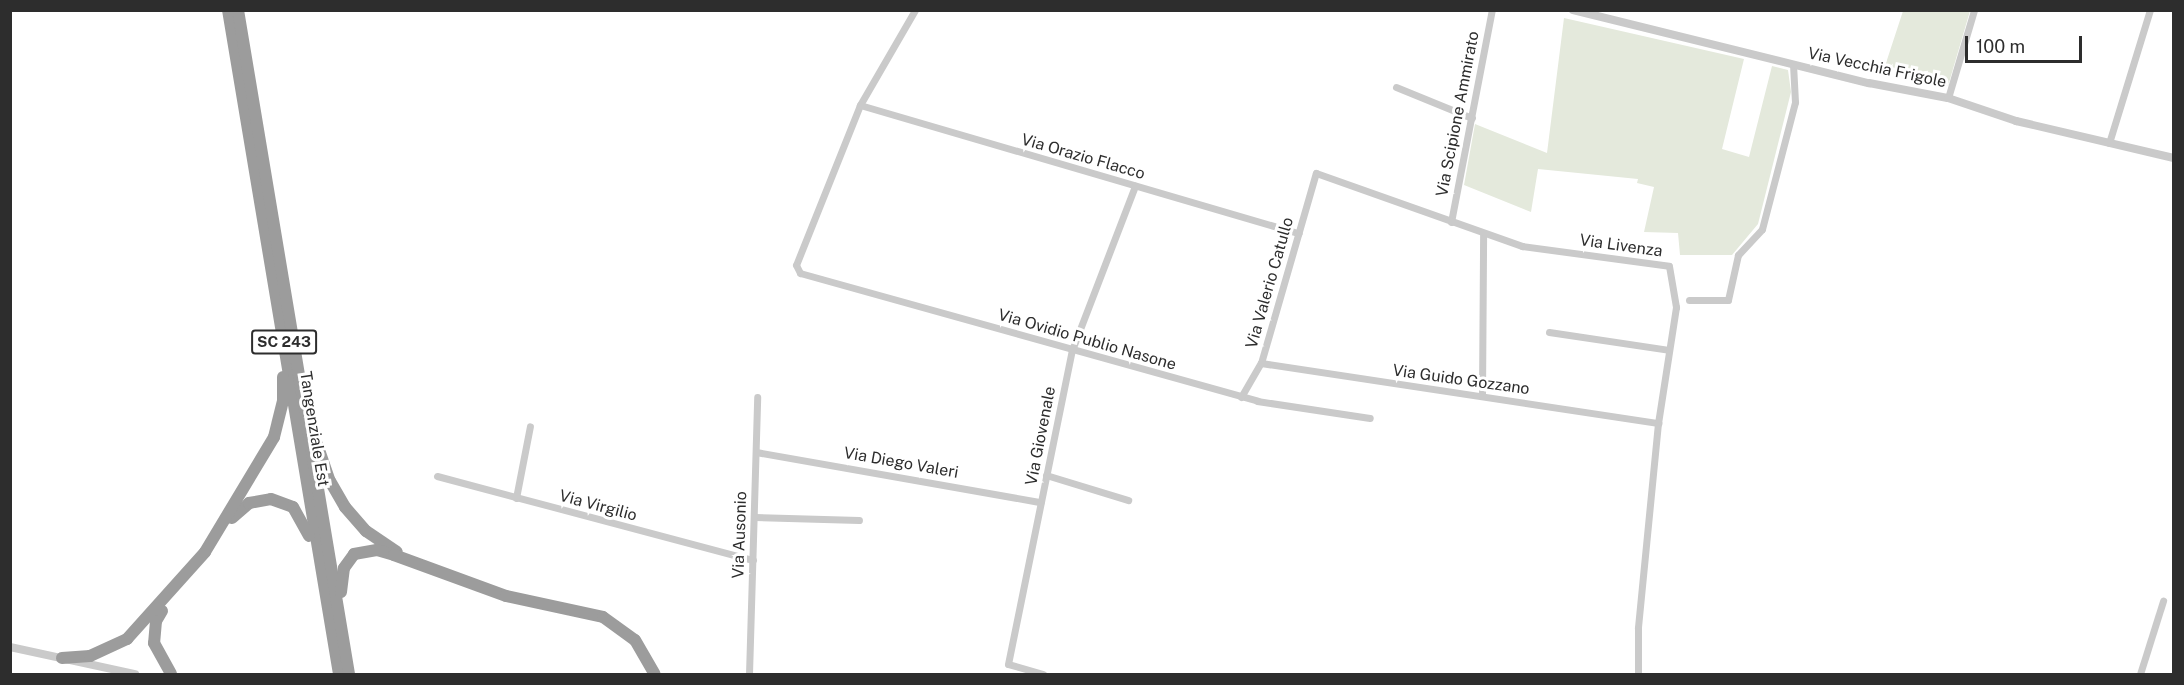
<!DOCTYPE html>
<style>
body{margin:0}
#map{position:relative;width:2184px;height:685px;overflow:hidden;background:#fff;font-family:"Public Sans",sans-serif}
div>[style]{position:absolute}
.green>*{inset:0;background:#e4e9dc}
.minor>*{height:7px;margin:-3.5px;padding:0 3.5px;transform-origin:3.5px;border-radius:3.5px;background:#cacaca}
.tertiary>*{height:8px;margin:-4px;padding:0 4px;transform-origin:4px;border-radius:4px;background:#cacaca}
.trunk>*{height:12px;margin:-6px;padding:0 6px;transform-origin:6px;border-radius:6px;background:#9c9c9c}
span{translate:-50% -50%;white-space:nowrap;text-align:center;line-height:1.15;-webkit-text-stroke:6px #fff;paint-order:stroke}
.shield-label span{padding:2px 4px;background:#fff;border:2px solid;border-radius:4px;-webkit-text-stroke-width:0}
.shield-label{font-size:15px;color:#2d2d2d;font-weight:700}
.street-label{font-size:16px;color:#2d2d2d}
.frame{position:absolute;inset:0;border:12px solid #2d2d2d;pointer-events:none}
.scale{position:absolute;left:1965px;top:36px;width:117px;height:27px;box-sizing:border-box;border:3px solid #2d2d2d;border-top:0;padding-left:8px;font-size:18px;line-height:21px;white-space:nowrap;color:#2d2d2d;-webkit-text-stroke:4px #fff;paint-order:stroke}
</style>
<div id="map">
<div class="green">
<i style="clip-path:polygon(1903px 11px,1970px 11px,1948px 86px,1934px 82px,1935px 76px,1885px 66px)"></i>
<i style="clip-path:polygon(1564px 18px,1744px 59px,1722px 149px,1749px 157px,1772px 66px,1788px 70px,1791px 92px,1758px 224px,1732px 255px,1680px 255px,1678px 233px,1644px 232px,1654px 187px,1637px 183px,1638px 179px,1538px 169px,1531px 212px,1464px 185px,1475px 124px,1547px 153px)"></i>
</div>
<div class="minor">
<i style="left:915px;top:10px;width:110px;rotate:120.1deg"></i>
<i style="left:860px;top:105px;width:172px;rotate:111.8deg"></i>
<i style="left:796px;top:265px;width:9px;rotate:63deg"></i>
<i style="left:800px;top:273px;width:475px;rotate:15.6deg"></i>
<i style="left:1257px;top:401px;width:114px;rotate:8.6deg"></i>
<i style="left:1396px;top:87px;width:82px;rotate:22.2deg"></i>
<i style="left:1948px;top:98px;width:92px;rotate:-73.5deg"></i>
<i style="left:860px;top:105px;width:457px;rotate:16.3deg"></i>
<i style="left:2109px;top:143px;width:139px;rotate:-72.9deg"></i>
<i style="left:1451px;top:222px;width:216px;rotate:-79.1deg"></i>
<i style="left:1689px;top:300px;width:39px"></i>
<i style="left:1728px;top:300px;width:46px;rotate:-77.5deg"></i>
<i style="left:1738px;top:255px;width:35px;rotate:-47deg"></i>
<i style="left:1762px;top:229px;width:131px;rotate:-75.4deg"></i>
<i style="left:1795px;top:102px;width:37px;rotate:-93deg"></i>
<i style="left:1549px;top:332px;width:121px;rotate:8.5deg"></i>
<i style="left:1261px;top:363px;width:402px;rotate:8.6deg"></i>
<i style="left:1482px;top:396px;width:162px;rotate:-89.6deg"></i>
<i style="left:1241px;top:397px;width:39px;rotate:-60deg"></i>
<i style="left:1261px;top:363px;width:198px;rotate:-73.9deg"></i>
<i style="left:1316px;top:173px;width:219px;rotate:19.5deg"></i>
<i style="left:1522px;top:246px;width:148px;rotate:7.7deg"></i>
<i style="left:1669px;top:266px;width:42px;rotate:80.3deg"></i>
<i style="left:1676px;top:307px;width:117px;rotate:98.8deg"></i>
<i style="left:1658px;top:423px;width:206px;rotate:95.6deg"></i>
<i style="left:1638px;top:628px;width:46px;rotate:90deg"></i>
<i style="left:756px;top:452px;width:289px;rotate:10deg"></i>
<i style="left:1046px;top:475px;width:86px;rotate:17deg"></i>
<i style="left:437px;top:476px;width:327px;rotate:14.9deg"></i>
<i style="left:516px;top:498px;width:73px;rotate:-79deg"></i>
<i style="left:755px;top:517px;width:104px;rotate:1.7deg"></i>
<i style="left:749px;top:674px;width:277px;rotate:-88.3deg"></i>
<i style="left:1043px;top:674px;width:36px;rotate:-164deg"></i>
<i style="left:1008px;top:664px;width:320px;rotate:-78.5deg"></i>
<i style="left:1072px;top:350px;width:176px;rotate:-69deg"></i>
<i style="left:2140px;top:674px;width:77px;rotate:-72.5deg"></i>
</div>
<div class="tertiary">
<i style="left:1573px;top:10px;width:305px;rotate:13.9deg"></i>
<i style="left:1869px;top:83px;width:80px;rotate:10.8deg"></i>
<i style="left:1948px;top:98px;width:72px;rotate:18.7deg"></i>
<i style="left:2016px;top:121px;width:162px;rotate:13.2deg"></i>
<i style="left:10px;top:647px;width:128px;rotate:12.2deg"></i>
</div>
<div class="trunk">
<i style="left:228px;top:10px;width:673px;rotate:80.51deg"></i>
<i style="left:238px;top:10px;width:673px;rotate:80.51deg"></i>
<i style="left:317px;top:444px;width:39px;rotate:71deg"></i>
<i style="left:330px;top:481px;width:30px;rotate:60deg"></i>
<i style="left:345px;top:507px;width:32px;rotate:49deg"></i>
<i style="left:366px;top:531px;width:37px;rotate:34deg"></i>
<i style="left:232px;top:518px;width:23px;rotate:-41deg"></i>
<i style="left:249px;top:503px;width:22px;rotate:-10deg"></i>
<i style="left:271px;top:499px;width:23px;rotate:20deg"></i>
<i style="left:293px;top:507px;width:33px;rotate:61deg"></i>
<i style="left:341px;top:592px;width:24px;rotate:-83deg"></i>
<i style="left:344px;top:568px;width:17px;rotate:-54deg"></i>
<i style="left:354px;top:554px;width:23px;rotate:-10deg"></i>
<i style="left:377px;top:550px;width:18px;rotate:16deg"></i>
<i style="left:394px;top:555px;width:119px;rotate:20.1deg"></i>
<i style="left:506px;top:596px;width:99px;rotate:12.2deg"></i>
<i style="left:603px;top:617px;width:39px;rotate:36deg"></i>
<i style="left:635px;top:640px;width:39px;rotate:60deg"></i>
<i style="left:162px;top:611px;width:12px;rotate:121deg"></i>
<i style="left:156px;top:621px;width:22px;rotate:95deg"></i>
<i style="left:154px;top:643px;width:35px;rotate:61deg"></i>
<i style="left:62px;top:658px;width:28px;rotate:-4deg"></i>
<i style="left:90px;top:656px;width:41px;rotate:-24.7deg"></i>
<i style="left:127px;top:639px;width:117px;rotate:-48.1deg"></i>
<i style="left:205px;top:552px;width:134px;rotate:-59deg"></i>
<i style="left:274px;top:437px;width:36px;rotate:-76deg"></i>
<i style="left:283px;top:402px;width:25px;rotate:-90deg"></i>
</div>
<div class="shield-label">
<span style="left:284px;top:342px">SC 243</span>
</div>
<div class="street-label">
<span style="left:1877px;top:68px;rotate:12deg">Via Vecchia Frigole</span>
<span style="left:1458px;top:114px;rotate:-79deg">Via Scipione Ammirato</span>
<span style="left:1083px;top:157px;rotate:16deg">Via Orazio Flacco</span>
<span style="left:1621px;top:246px;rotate:8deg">Via Livenza</span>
<span style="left:1270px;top:283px;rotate:-74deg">Via Valerio Catullo</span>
<span style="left:1087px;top:340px;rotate:16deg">Via Ovidio Publio Nasone</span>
<span style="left:1461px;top:380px;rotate:8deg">Via Guido Gozzano</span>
<span style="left:314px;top:429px;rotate:81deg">Tangenziale Est</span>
<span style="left:1041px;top:436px;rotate:-79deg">Via Giovenale</span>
<span style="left:901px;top:463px;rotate:10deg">Via Diego Valeri</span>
<span style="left:598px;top:506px;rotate:15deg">Via Virgilio</span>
<span style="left:740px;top:535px;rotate:-88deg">Via Ausonio</span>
</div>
<div class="frame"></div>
<div class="scale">100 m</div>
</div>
